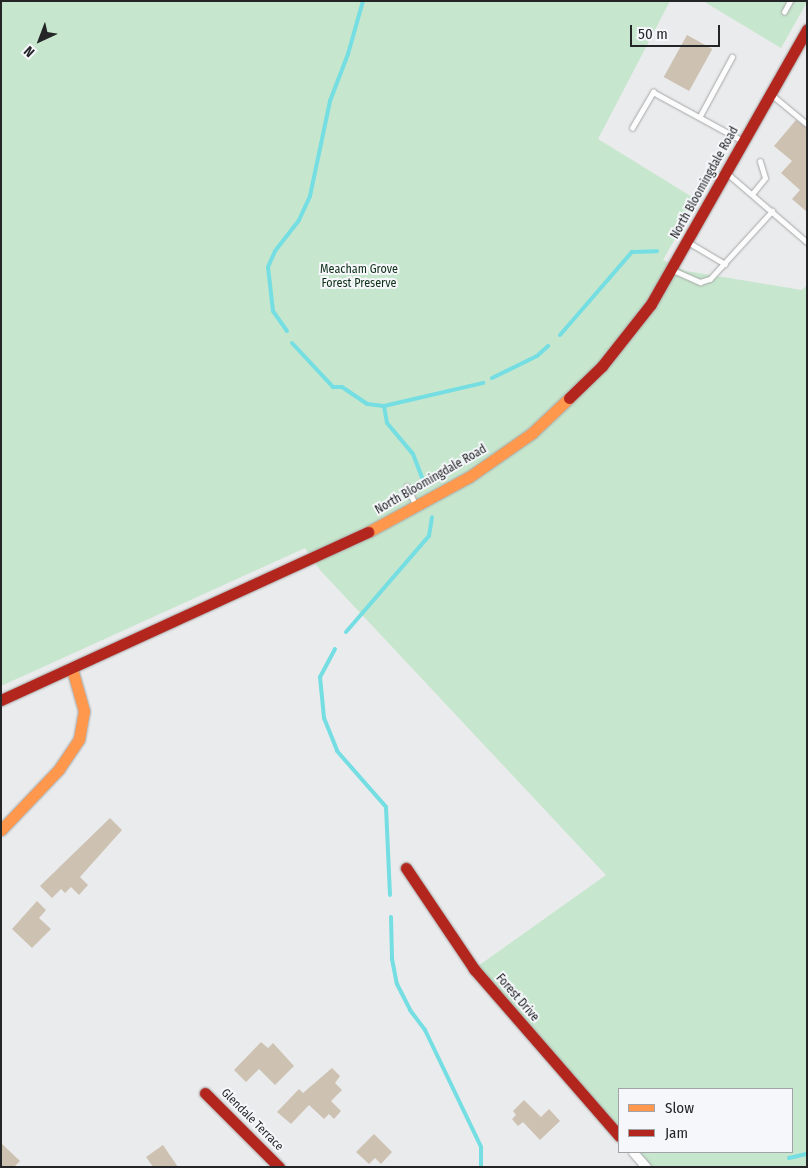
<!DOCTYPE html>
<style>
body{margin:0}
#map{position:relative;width:808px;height:1168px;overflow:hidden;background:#eaebec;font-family:"Fira Sans Condensed",sans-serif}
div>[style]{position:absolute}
.green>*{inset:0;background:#c6e6cd}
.stream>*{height:4px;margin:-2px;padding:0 2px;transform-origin:2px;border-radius:2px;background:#74dee2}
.building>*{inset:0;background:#cdc1b2;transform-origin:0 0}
.roads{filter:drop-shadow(0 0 1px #a6a7a8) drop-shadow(0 0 1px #a6a7a8)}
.lane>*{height:4.5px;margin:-2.25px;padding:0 2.25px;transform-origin:2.25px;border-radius:2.25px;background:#fcfcfc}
.street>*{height:9px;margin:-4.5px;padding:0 4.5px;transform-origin:4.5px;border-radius:4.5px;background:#fcfcfc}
.slow>*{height:11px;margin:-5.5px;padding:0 5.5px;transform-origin:5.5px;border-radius:5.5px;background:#ff974d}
.jam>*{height:11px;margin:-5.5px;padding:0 5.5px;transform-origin:5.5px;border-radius:5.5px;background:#b3261e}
span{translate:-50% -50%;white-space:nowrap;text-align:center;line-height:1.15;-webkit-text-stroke:4px #f6f7fb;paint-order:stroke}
.street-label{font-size:12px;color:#242526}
.park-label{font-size:12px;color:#0f3118}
.frame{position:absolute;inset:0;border:2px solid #242526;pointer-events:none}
.legend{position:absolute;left:618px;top:1088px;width:175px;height:65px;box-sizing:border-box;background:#f6f7fb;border:1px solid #a2a3a6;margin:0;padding:6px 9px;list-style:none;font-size:15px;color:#242526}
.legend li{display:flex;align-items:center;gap:10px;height:25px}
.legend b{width:25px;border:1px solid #a2a3a6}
.north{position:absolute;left:15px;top:15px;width:50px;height:50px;-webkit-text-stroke:4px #f6f7fb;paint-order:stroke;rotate:223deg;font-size:14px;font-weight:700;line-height:20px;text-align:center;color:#242526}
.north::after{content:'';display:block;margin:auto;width:18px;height:22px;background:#242526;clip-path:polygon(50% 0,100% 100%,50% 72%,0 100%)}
.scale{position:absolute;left:630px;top:25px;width:90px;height:22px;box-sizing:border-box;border:2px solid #242526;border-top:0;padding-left:6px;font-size:15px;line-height:18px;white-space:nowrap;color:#242526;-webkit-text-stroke:4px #f6f7fb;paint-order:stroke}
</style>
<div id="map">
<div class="green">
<i style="clip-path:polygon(1px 1px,670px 1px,598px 139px,697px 200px,663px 260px,686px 271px,802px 290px,807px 285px,807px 1167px,646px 1167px,633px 1152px,792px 1152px,792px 1089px,619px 1089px,619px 1136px,474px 969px,606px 875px,320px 570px,305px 548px,1px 686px)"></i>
<i style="clip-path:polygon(703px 1px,807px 1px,807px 2px,781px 48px)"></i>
</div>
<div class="stream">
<i style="left:287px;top:331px;width:24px;rotate:-125deg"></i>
<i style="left:273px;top:311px;width:44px;rotate:-96.5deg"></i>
<i style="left:268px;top:267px;width:17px;rotate:-66deg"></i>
<i style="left:275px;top:251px;width:39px;rotate:-52deg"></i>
<i style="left:299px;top:220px;width:26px;rotate:-65deg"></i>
<i style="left:310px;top:196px;width:97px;rotate:-78.1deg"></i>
<i style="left:330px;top:101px;width:50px;rotate:-69deg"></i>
<i style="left:348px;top:54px;width:55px;rotate:-74.2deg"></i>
<i style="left:560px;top:335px;width:110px;rotate:-49.1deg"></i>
<i style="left:632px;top:252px;width:25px;rotate:-2deg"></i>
<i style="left:292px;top:343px;width:60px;rotate:47deg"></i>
<i style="left:333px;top:387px;width:9px"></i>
<i style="left:342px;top:387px;width:30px;rotate:34deg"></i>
<i style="left:367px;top:404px;width:17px;rotate:7deg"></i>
<i style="left:384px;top:406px;width:102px;rotate:-13.1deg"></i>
<i style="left:492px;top:378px;width:50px;rotate:-26.1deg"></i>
<i style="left:537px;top:356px;width:15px;rotate:-42deg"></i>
<i style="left:384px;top:406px;width:17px;rotate:80deg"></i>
<i style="left:387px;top:423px;width:40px;rotate:50deg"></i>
<i style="left:413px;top:454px;width:30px;rotate:69deg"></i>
<i style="left:346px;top:632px;width:127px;rotate:-49.2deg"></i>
<i style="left:429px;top:536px;width:19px;rotate:-81deg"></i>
<i style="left:335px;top:649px;width:32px;rotate:118deg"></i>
<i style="left:320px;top:677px;width:41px;rotate:84.4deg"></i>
<i style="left:324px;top:718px;width:35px;rotate:68deg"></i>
<i style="left:337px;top:751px;width:74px;rotate:48.8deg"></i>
<i style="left:386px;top:807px;width:88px;rotate:87.4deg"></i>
<i style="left:391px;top:917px;width:42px;rotate:88.6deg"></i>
<i style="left:392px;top:959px;width:25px;rotate:79deg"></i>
<i style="left:397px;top:984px;width:29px;rotate:63deg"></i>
<i style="left:410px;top:1010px;width:25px;rotate:53deg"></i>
<i style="left:425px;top:1030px;width:130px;rotate:64.4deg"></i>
<i style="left:481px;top:1147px;width:20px;rotate:90deg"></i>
<i style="left:789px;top:1158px;width:18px;rotate:-13deg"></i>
</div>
<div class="building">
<i style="left:687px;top:35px;width:29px;height:48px;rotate:29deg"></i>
<i style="clip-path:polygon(796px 120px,807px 128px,807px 212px,792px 199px,800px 190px,781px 173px,792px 161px,774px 146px)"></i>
<i style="clip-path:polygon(110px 818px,122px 830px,80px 877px,88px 885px,79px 895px,71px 887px,65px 893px,61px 889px,52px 898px,40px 886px)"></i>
<i style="clip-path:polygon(37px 901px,46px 910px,39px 918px,51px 929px,32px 948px,12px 929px)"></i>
<i style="clip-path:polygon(261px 1042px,268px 1048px,273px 1043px,294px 1066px,275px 1085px,259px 1069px,246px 1082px,234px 1070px)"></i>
<i style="clip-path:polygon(332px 1068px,340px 1076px,335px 1083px,342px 1090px,331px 1101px,341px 1111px,334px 1119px,329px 1114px,324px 1119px,309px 1105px,291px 1124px,277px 1112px,299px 1089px,303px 1093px)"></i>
<i style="clip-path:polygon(524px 1100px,541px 1117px,549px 1109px,560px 1121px,540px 1140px,523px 1122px,518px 1126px,512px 1119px,516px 1115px,513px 1111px)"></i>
<i style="clip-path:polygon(374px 1134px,392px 1152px,381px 1164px,375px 1158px,369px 1164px,356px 1152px)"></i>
<i style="clip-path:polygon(1px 1143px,20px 1161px,14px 1167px,1px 1167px)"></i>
<i style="clip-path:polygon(163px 1145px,178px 1167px,153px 1167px,146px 1157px)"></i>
</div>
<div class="roads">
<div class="lane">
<i style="left:784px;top:12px;width:13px;rotate:-61deg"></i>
<i style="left:772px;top:95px;width:45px;rotate:39.6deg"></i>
<i style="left:700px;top:116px;width:67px;rotate:-61.5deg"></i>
<i style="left:632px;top:128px;width:42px;rotate:-59.7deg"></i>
<i style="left:653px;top:92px;width:102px;rotate:28.6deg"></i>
<i style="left:728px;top:174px;width:104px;rotate:40.7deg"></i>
<i style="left:753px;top:193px;width:19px;rotate:-51deg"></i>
<i style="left:765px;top:178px;width:17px;rotate:-107deg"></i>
<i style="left:688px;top:242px;width:43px;rotate:30.7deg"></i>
<i style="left:673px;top:270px;width:30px;rotate:24deg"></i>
<i style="left:700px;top:282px;width:10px;rotate:-17deg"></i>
<i style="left:710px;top:279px;width:92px;rotate:-47.6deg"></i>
<i style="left:407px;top:486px;width:21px;rotate:65deg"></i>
</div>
<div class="street">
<i style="left:633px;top:1152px;width:20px;rotate:49deg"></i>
</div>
<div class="slow">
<i style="left:368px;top:532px;width:115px;rotate:-28.6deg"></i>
<i style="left:469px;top:477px;width:77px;rotate:-34.9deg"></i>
<i style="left:532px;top:433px;width:51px;rotate:-43.4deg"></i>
<i style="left:1px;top:830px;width:84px;rotate:-46.4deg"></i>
<i style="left:59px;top:769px;width:36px;rotate:-56deg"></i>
<i style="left:79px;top:739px;width:28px;rotate:-80deg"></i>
<i style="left:84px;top:711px;width:44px;rotate:-105.9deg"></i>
</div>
<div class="jam">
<i style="left:569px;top:398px;width:46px;rotate:-44.1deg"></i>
<i style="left:602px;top:366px;width:79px;rotate:-51.7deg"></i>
<i style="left:651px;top:304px;width:316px;rotate:-60.4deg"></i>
<i style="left:1px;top:700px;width:404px;rotate:-24.6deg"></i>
<i style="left:406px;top:868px;width:122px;rotate:56deg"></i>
<i style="left:474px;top:969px;width:221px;rotate:49deg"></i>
<i style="left:205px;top:1093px;width:105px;rotate:45deg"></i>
</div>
</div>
<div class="street-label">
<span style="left:705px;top:183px;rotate:-61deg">North Bloomingdale Road</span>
<span style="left:431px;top:480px;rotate:-30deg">North Bloomingdale Road</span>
<span style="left:517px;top:998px;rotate:49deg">Forest Drive</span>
<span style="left:252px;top:1120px;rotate:45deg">Glendale Terrace</span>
</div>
<div class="park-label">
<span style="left:359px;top:277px">Meacham Grove<br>Forest Preserve</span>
</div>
<div class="frame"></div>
<ul class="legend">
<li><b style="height:6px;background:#ff974d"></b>Slow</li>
<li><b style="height:6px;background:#b3261e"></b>Jam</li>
</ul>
<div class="north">N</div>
<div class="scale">50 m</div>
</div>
